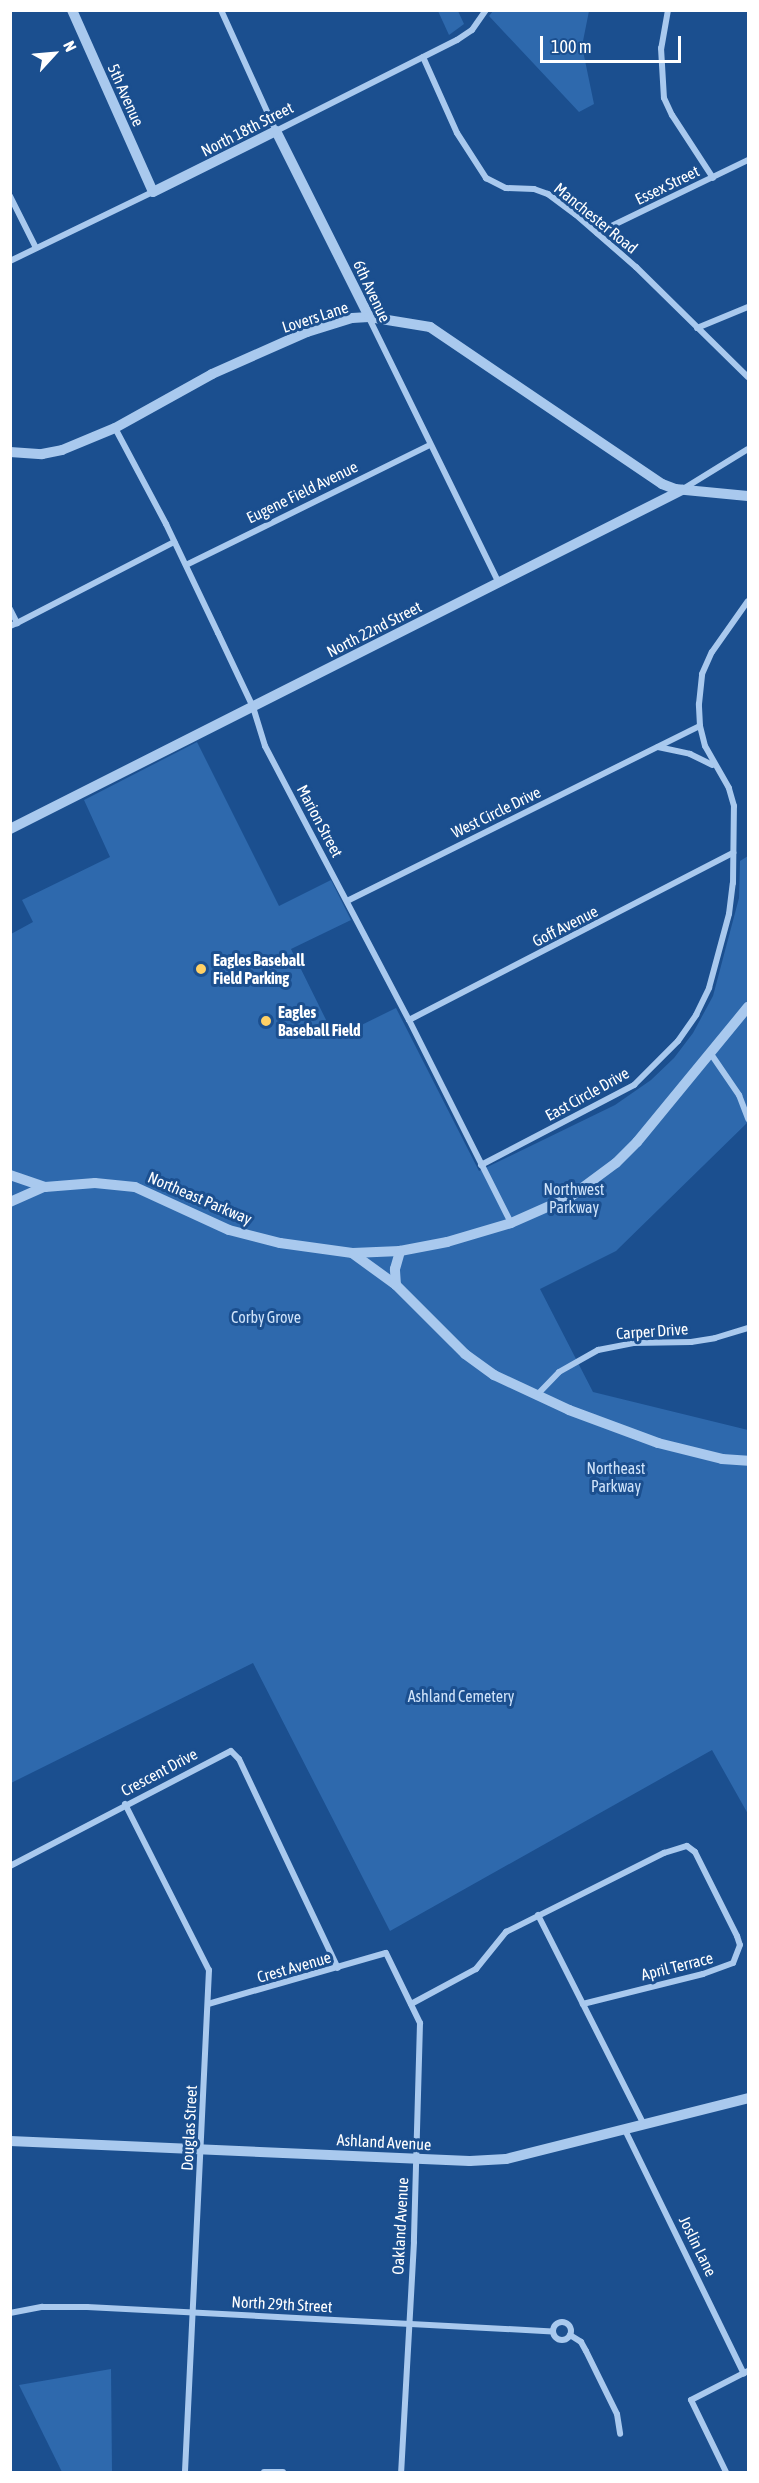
<!DOCTYPE html>
<style>
body{margin:0}
#map{position:relative;width:759px;height:2483px;overflow:hidden;background:#1b4f8f;font-family:"Asap Condensed",sans-serif}
div>[style]{position:absolute}
.green>*{inset:0;background:#2e69ad}
.minor>*{height:6px;margin:-3px;padding:0 3px;transform-origin:3px;border-radius:3px;background:#a9c9ee}
.minor>.ring{margin:-3px;padding:0;box-sizing:content-box;background:none;border:6px solid #a9c9ee;border-radius:50%}
.tertiary>*{height:10px;margin:-5px;padding:0 5px;transform-origin:5px;border-radius:5px;background:#a9c9ee}
.dots>*{width:16px;height:16px;translate:-50% -50%;box-sizing:border-box;border:3px solid #1b4f8f;border-radius:50%}
span{translate:-50% -50%;white-space:nowrap;text-align:center;line-height:1.15;-webkit-text-stroke:6px #1b4f8f;paint-order:stroke}
.street-label{font-size:16px;color:#fff}
.poi-label{font-size:16px;color:#fff;font-weight:700}
.left{translate:0 -50%;text-align:left}
.park-label{font-size:16px;color:#cfe3fa}
.frame{position:absolute;inset:0;border:12px solid #fff;pointer-events:none}
.north{position:absolute;left:24px;top:24px;width:60px;height:60px;-webkit-text-stroke:4px #1b4f8f;paint-order:stroke;rotate:64deg;font-size:16px;font-weight:700;line-height:24px;text-align:center;color:#fff}
.north::after{content:'';display:block;margin:auto;width:21px;height:27px;background:#fff;clip-path:polygon(50% 0,100% 100%,50% 72%,0 100%)}
.scale{position:absolute;left:540px;top:36px;width:141px;height:27px;box-sizing:border-box;border:3px solid #fff;border-top:0;padding-left:8px;font-size:18px;line-height:21px;white-space:nowrap;color:#fff;-webkit-text-stroke:4px #1b4f8f;paint-order:stroke}
</style>
<div id="map">
<div class="green">
<i style="clip-path:polygon(438px 11px,458px 11px,464px 24px,449px 35px)"></i>
<i style="clip-path:polygon(493px 11px,589px 11px,582px 46px,594px 104px,579px 112px,489px 16px)"></i>
<i style="clip-path:polygon(197px 742px,279px 906px,331px 880px,351px 920px,291px 949px,335px 1038px,396px 1008px,479px 1171px,615px 1105px,651px 1080px,674px 1058px,693px 1033px,713px 996px,739px 898px,740px 861px,748px 856px,748px 1122px,616px 1251px,540px 1289px,593px 1392px,748px 1430px,748px 1814px,712px 1750px,390px 1931px,253px 1663px,11px 1783px,11px 934px,33px 922px,22px 900px,110px 857px,84px 800px)"></i>
<i style="clip-path:polygon(111px 2369px,112px 2472px,62px 2472px,19px 2385px)"></i>
</div>
<div class="minor">
<i style="left:221px;top:10px;width:133px;rotate:65.6deg"></i>
<i style="left:276px;top:131px;width:203px;rotate:-26.7deg"></i>
<i style="left:457px;top:40px;width:18px;rotate:-34deg"></i>
<i style="left:472px;top:30px;width:24px;rotate:-55deg"></i>
<i style="left:668px;top:10px;width:39px;rotate:100deg"></i>
<i style="left:661px;top:48px;width:50px;rotate:86.6deg"></i>
<i style="left:664px;top:98px;width:19px;rotate:65deg"></i>
<i style="left:672px;top:115px;width:75px;rotate:56.9deg"></i>
<i style="left:423px;top:57px;width:83px;rotate:65.9deg"></i>
<i style="left:457px;top:133px;width:54px;rotate:57.2deg"></i>
<i style="left:486px;top:178px;width:22px;rotate:27deg"></i>
<i style="left:506px;top:188px;width:28px;rotate:2deg"></i>
<i style="left:534px;top:189px;width:15px;rotate:20deg"></i>
<i style="left:548px;top:194px;width:34px;rotate:37deg"></i>
<i style="left:575px;top:214px;width:81px;rotate:41deg"></i>
<i style="left:636px;top:267px;width:157px;rotate:44.5deg"></i>
<i style="left:10px;top:196px;width:58px;rotate:63.4deg"></i>
<i style="left:597px;top:233px;width:168px;rotate:-25.8deg"></i>
<i style="left:10px;top:261px;width:159px;rotate:-25.8deg"></i>
<i style="left:369px;top:318px;width:295px;rotate:63.9deg"></i>
<i style="left:697px;top:328px;width:55px;rotate:-22.4deg"></i>
<i style="left:115px;top:428px;width:109px;rotate:62deg"></i>
<i style="left:166px;top:524px;width:121px;rotate:64.5deg"></i>
<i style="left:218px;top:633px;width:82px;rotate:64.7deg"></i>
<i style="left:253px;top:707px;width:41px;rotate:72.9deg"></i>
<i style="left:265px;top:746px;width:310px;rotate:62.3deg"></i>
<i style="left:409px;top:1020px;width:227px;rotate:63.3deg"></i>
<i style="left:683px;top:489px;width:76px;rotate:-31.6deg"></i>
<i style="left:186px;top:565px;width:272px;rotate:-26.2deg"></i>
<i style="left:10px;top:609px;width:16px;rotate:63deg"></i>
<i style="left:17px;top:623px;width:8px;rotate:157deg"></i>
<i style="left:17px;top:623px;width:177px;rotate:-27.3deg"></i>
<i style="left:658px;top:747px;width:33px;rotate:12deg"></i>
<i style="left:690px;top:754px;width:25px;rotate:26deg"></i>
<i style="left:347px;top:901px;width:394px;rotate:-26.4deg"></i>
<i style="left:409px;top:1020px;width:365px;rotate:-27.3deg"></i>
<i style="left:711px;top:1054px;width:50px;rotate:55.7deg"></i>
<i style="left:739px;top:1095px;width:26px;rotate:69deg"></i>
<i style="left:481px;top:1165px;width:173px;rotate:-27.6deg"></i>
<i style="left:634px;top:1085px;width:62px;rotate:-45deg"></i>
<i style="left:678px;top:1041px;width:32px;rotate:-55deg"></i>
<i style="left:696px;top:1015px;width:30px;rotate:-64deg"></i>
<i style="left:709px;top:988px;width:77px;rotate:-74.9deg"></i>
<i style="left:729px;top:914px;width:31px;rotate:-83deg"></i>
<i style="left:733px;top:883px;width:77px;rotate:-89.3deg"></i>
<i style="left:734px;top:806px;width:19px;rotate:-106deg"></i>
<i style="left:729px;top:788px;width:48px;rotate:-119.7deg"></i>
<i style="left:705px;top:746px;width:21px;rotate:-104deg"></i>
<i style="left:700px;top:726px;width:22px;rotate:-93deg"></i>
<i style="left:699px;top:704px;width:30px;rotate:-84deg"></i>
<i style="left:702px;top:674px;width:24px;rotate:-66deg"></i>
<i style="left:712px;top:652px;width:62px;rotate:-54.8deg"></i>
<i style="left:536px;top:1396px;width:33px;rotate:-46deg"></i>
<i style="left:559px;top:1372px;width:45px;rotate:-29.4deg"></i>
<i style="left:598px;top:1350px;width:36px;rotate:-11deg"></i>
<i style="left:633px;top:1343px;width:58px;rotate:-1deg"></i>
<i style="left:691px;top:1342px;width:24px;rotate:-9deg"></i>
<i style="left:715px;top:1338px;width:34px;rotate:-17deg"></i>
<i style="left:125px;top:1804px;width:186px;rotate:63.2deg"></i>
<i style="left:209px;top:1970px;width:503px;rotate:92.74deg"></i>
<i style="left:10px;top:1866px;width:249px;rotate:-27.5deg"></i>
<i style="left:231px;top:1751px;width:11px;rotate:45deg"></i>
<i style="left:239px;top:1759px;width:231px;rotate:64.7deg"></i>
<i style="left:538px;top:1915px;width:235px;rotate:63.2deg"></i>
<i style="left:208px;top:2004px;width:185px;rotate:-16deg"></i>
<i style="left:386px;top:1953px;width:78px;rotate:64.1deg"></i>
<i style="left:420px;top:2023px;width:219px;rotate:91.6deg"></i>
<i style="left:414px;top:2242px;width:230px;rotate:93.2deg"></i>
<i style="left:411px;top:2004px;width:74px;rotate:-28.3deg"></i>
<i style="left:476px;top:1969px;width:48px;rotate:-51deg"></i>
<i style="left:506px;top:1932px;width:177px;rotate:-26.6deg"></i>
<i style="left:664px;top:1853px;width:24px;rotate:-17deg"></i>
<i style="left:687px;top:1846px;width:10px;rotate:37deg"></i>
<i style="left:695px;top:1852px;width:94px;rotate:63.4deg"></i>
<i style="left:737px;top:1936px;width:9px;rotate:72deg"></i>
<i style="left:740px;top:1945px;width:19px;rotate:111deg"></i>
<i style="left:733px;top:1963px;width:32px;rotate:160deg"></i>
<i style="left:703px;top:1974px;width:124px;rotate:166deg"></i>
<i style="left:625px;top:2130px;width:271px;rotate:64deg"></i>
<i style="left:10px;top:2313px;width:33px;rotate:-11deg"></i>
<i style="left:42px;top:2307px;width:45px"></i>
<i style="left:87px;top:2307px;width:466px;rotate:3deg"></i>
<i class="ring" style="left:553px;top:2322px;width:12px;height:12px"></i>
<i style="left:570px;top:2335px;width:13px;rotate:32deg"></i>
<i style="left:581px;top:2342px;width:10px;rotate:61deg"></i>
<i style="left:586px;top:2351px;width:70px;rotate:63.8deg"></i>
<i style="left:617px;top:2414px;width:20px;rotate:81deg"></i>
<i style="left:264px;top:2472px;width:19px"></i>
<i style="left:726px;top:2472px;width:80px;rotate:-115.9deg"></i>
<i style="left:691px;top:2400px;width:64px;rotate:-27deg"></i>
</div>
<div class="tertiary">
<i style="left:72px;top:10px;width:199px;rotate:66deg"></i>
<i style="left:153px;top:192px;width:137px;rotate:-26.4deg"></i>
<i style="left:276px;top:131px;width:208px;rotate:63.4deg"></i>
<i style="left:10px;top:452px;width:32px;rotate:4deg"></i>
<i style="left:42px;top:454px;width:20px;rotate:-11deg"></i>
<i style="left:62px;top:450px;width:57px;rotate:-22.5deg"></i>
<i style="left:115px;top:428px;width:111px;rotate:-29.1deg"></i>
<i style="left:212px;top:374px;width:104px;rotate:-23.9deg"></i>
<i style="left:307px;top:332px;width:47px;rotate:-17.3deg"></i>
<i style="left:352px;top:318px;width:17px;rotate:-3deg"></i>
<i style="left:369px;top:317px;width:62px;rotate:9.3deg"></i>
<i style="left:430px;top:327px;width:280px;rotate:34.1deg"></i>
<i style="left:662px;top:484px;width:14px;rotate:21deg"></i>
<i style="left:675px;top:489px;width:73px;rotate:5.5deg"></i>
<i style="left:10px;top:829px;width:753px;rotate:-26.77deg"></i>
<i style="left:10px;top:1175px;width:37px;rotate:19deg"></i>
<i style="left:45px;top:1187px;width:50px;rotate:-4.6deg"></i>
<i style="left:95px;top:1183px;width:40px;rotate:5.7deg"></i>
<i style="left:135px;top:1187px;width:103px;rotate:24.6deg"></i>
<i style="left:229px;top:1230px;width:53px;rotate:14.3deg"></i>
<i style="left:280px;top:1243px;width:73px;rotate:7.9deg"></i>
<i style="left:352px;top:1253px;width:54px;rotate:36deg"></i>
<i style="left:396px;top:1285px;width:98px;rotate:45deg"></i>
<i style="left:465px;top:1354px;width:36px;rotate:36deg"></i>
<i style="left:494px;top:1375px;width:83px;rotate:25deg"></i>
<i style="left:569px;top:1410px;width:95px;rotate:20.3deg"></i>
<i style="left:658px;top:1443px;width:66px;rotate:14deg"></i>
<i style="left:722px;top:1459px;width:26px;rotate:4deg"></i>
<i style="left:10px;top:1202px;width:37px;rotate:-24deg"></i>
<i style="left:353px;top:1253px;width:47px;rotate:-2.4deg"></i>
<i style="left:400px;top:1251px;width:48px;rotate:-10.8deg"></i>
<i style="left:447px;top:1242px;width:67px;rotate:-16.5deg"></i>
<i style="left:511px;top:1223px;width:64px;rotate:-23.8deg"></i>
<i style="left:570px;top:1197px;width:57px;rotate:-36.5deg"></i>
<i style="left:616px;top:1163px;width:30px;rotate:-45deg"></i>
<i style="left:637px;top:1142px;width:175px;rotate:-50.6deg"></i>
<i style="left:396px;top:1285px;width:16px;rotate:-94deg"></i>
<i style="left:395px;top:1269px;width:19px;rotate:-74deg"></i>
<i style="left:10px;top:2141px;width:460px;rotate:2.5deg"></i>
<i style="left:470px;top:2161px;width:36px;rotate:-3deg"></i>
<i style="left:506px;top:2159px;width:250px;rotate:-14.1deg"></i>
</div>
<div class="dots">
<i style="left:201px;top:969px;background:#ffd166"></i>
<i style="left:266px;top:1021px;background:#ffd166"></i>
</div>
<div class="street-label">
<span style="left:126px;top:95px;rotate:66deg">5th Avenue</span>
<span style="left:247px;top:129px;rotate:-27deg">North 18th Street</span>
<span style="left:667px;top:185px;rotate:-26deg">Essex Street</span>
<span style="left:596px;top:218px;rotate:39deg">Manchester Road</span>
<span style="left:372px;top:291px;rotate:65deg">6th Avenue</span>
<span style="left:315px;top:317px;rotate:-18deg">Lovers Lane</span>
<span style="left:302px;top:492px;rotate:-26deg">Eugene Field Avenue</span>
<span style="left:374px;top:629px;rotate:-27deg">North 22nd Street</span>
<span style="left:496px;top:812px;rotate:-26deg">West Circle Drive</span>
<span style="left:320px;top:821px;rotate:62deg">Marion Street</span>
<span style="left:565px;top:926px;rotate:-27deg">Goff Avenue</span>
<span style="left:587px;top:1094px;rotate:-29deg">East Circle Drive</span>
<span style="left:200px;top:1198px;rotate:23deg">Northeast Parkway</span>
<span style="left:652px;top:1331px;rotate:-4deg">Carper Drive</span>
<span style="left:159px;top:1772px;rotate:-28deg">Crescent Drive</span>
<span style="left:677px;top:1966px;rotate:-14deg">April Terrace</span>
<span style="left:294px;top:1967px;rotate:-16deg">Crest Avenue</span>
<span style="left:189px;top:2128px;rotate:-87deg">Douglas Street</span>
<span style="left:384px;top:2142px;rotate:3deg">Ashland Avenue</span>
<span style="left:400px;top:2226px;rotate:-87deg">Oakland Avenue</span>
<span style="left:698px;top:2246px;rotate:64deg">Joslin Lane</span>
<span style="left:282px;top:2304px;rotate:3deg">North 29th Street</span>
</div>
<div class="poi-label">
<span class="left" style="left:213px;top:969px">Eagles Baseball<br>Field Parking</span>
<span class="left" style="left:278px;top:1021px">Eagles<br>Baseball Field</span>
</div>
<div class="park-label">
<span style="left:574px;top:1198px">Northwest<br>Parkway</span>
<span style="left:266px;top:1317px">Corby Grove</span>
<span style="left:616px;top:1477px">Northeast<br>Parkway</span>
<span style="left:461px;top:1696px">Ashland Cemetery</span>
</div>
<div class="frame"></div>
<div class="north">N</div>
<div class="scale">100 m</div>
</div>
